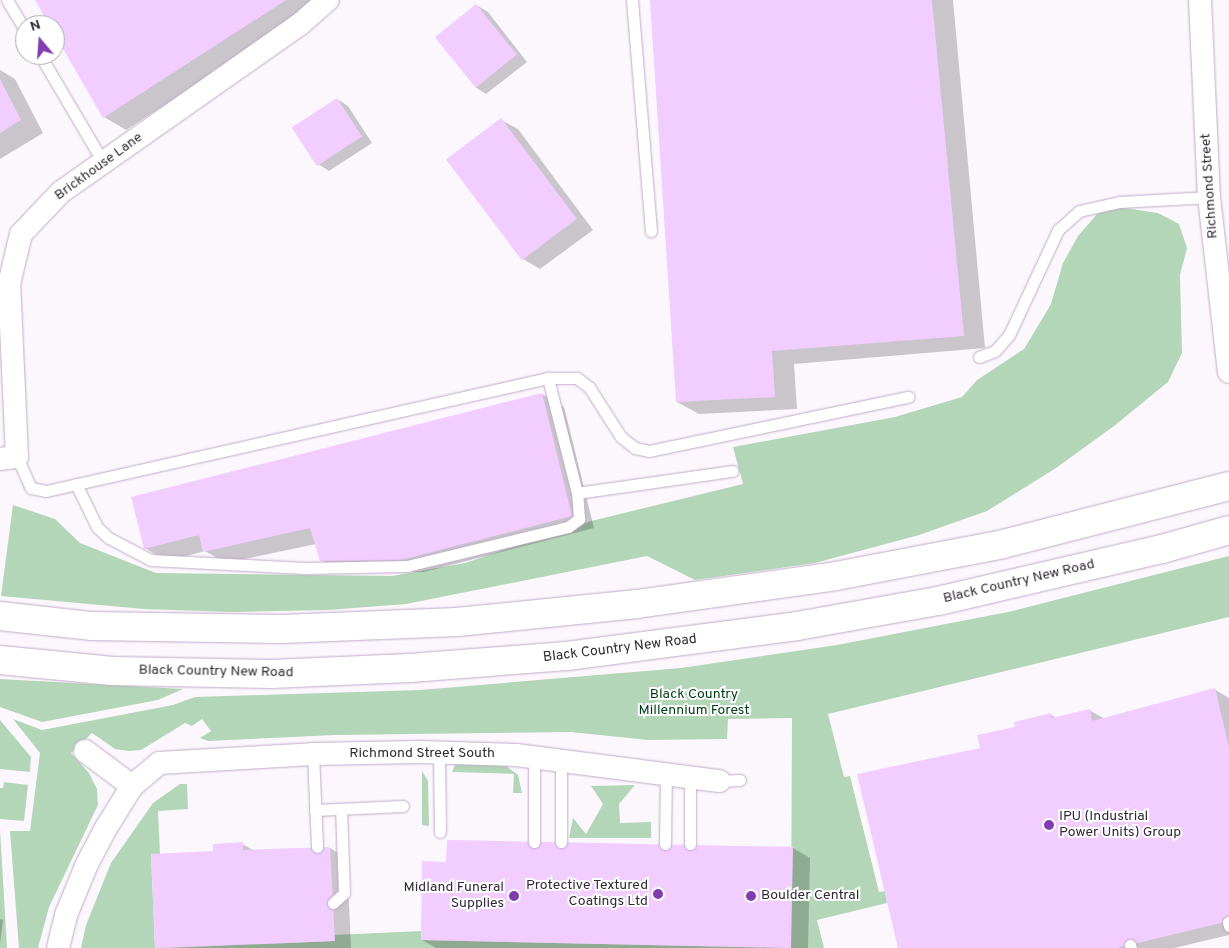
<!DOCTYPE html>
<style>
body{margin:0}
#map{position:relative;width:1229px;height:948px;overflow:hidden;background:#fcf7fd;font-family:Overpass,sans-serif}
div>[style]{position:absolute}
.green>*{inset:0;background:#b2d6b7}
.shadow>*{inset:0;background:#0003}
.building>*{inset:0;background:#f2cdff;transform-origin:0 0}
.roads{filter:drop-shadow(0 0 1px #c1aac9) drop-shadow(0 0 1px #c1aac9)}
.lane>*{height:11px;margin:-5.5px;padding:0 5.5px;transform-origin:5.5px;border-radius:5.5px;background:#fff}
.street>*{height:22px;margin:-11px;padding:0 11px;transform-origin:11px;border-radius:11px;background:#fff}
.highway>*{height:28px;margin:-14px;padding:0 14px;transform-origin:14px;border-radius:14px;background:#fff}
.dots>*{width:14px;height:14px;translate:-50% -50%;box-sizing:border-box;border:2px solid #fff;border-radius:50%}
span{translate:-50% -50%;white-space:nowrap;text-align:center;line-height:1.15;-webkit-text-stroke:4px #fff;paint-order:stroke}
.street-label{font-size:14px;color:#322935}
.park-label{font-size:14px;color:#003c15}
.poi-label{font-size:14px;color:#322935}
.left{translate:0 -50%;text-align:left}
.right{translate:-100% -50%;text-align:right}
.north{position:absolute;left:15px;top:15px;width:50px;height:50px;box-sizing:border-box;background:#fff;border:1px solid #ada9ae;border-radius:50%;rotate:342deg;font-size:14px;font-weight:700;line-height:20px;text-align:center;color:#322935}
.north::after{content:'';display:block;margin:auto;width:18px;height:22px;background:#833caf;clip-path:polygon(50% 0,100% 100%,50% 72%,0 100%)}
</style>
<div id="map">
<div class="green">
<i style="clip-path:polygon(1105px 205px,1158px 213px,1179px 224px,1187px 248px,1180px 275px,1182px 353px,1168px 382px,1114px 426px,1056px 468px,987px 511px,919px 535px,815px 563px,695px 580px,647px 556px,406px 604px,328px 610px,231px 612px,144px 609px,1px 596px,13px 505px,55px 519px,80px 543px,156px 573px,392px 576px,465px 563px,591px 521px,743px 484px,733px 447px,895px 417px,962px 397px,977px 380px,1024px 349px,1051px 304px,1063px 263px,1078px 236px)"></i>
<i style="clip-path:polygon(1229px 556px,1229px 617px,828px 714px,844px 777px,850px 776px,879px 892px,885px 891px,887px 903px,817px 920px,824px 948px,169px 948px,334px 941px,334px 935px,421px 931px,421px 940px,791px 948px,792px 718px,728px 719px,727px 739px,648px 740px,571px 732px,335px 735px,208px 741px,200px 738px,211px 731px,202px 719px,192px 726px,185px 723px,141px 750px,129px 751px,115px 749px,92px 733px,71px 753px,89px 773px,97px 789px,98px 805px,49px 907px,38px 948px,19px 948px,10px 831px,30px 831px,40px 753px,13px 719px,42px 730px,173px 705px,195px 697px,420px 690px,681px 668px,837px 645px,1008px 612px)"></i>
<i style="clip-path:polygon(0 679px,183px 689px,158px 700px,42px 722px,0 707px)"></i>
<i style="clip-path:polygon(0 720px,31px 757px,30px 772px,0 769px)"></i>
<i style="clip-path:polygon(462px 762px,506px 766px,518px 775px,522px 793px,513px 793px,514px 774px,452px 772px,455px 765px)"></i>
<i style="clip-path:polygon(422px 771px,428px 781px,429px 826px,422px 825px)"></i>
<i style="clip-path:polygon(4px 782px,28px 785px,24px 821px,0 819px,0 788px,3px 788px)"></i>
<i style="clip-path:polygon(180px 784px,187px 784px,188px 809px,158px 811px,160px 854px,151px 854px,155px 948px,81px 948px,86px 925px,111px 863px,153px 803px)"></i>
<i style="clip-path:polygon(635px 785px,619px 804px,620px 823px,651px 822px,651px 838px,569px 838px,573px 818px,586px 834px,603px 804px,591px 786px)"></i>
<i style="clip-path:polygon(0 829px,7px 948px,0 948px)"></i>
</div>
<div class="shadow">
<i style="clip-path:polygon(36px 0,327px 0,126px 130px,104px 117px,55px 32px,55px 25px,51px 25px)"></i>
<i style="clip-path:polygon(651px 0,953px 0,985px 348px,794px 364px,797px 409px,699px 414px,677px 402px)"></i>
<i style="clip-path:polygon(476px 5px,488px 12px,527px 62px,486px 94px,475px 87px)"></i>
<i style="clip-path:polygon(0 70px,15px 79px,43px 133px,0 159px)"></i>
<i style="clip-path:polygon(337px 99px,348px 106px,372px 143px,329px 171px,318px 164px)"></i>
<i style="clip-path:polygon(501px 120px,518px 129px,593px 230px,540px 269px,523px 259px)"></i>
<i style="clip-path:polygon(542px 394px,564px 407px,594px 528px,424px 572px,343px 573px,321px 560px,316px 544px,226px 563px,205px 551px,167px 561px,145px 548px)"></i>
<i style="clip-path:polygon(1214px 689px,1229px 698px,1229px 935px,1174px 948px,900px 948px,982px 749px,1016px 728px,1050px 714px,1056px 718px,1089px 710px,1105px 719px)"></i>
<i style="clip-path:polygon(242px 844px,255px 851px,330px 848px,347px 858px,351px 948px,156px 948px,215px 853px)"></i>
<i style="clip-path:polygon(793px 848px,810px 858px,808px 948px,436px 948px,422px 940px,447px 863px)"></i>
<i style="clip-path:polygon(0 919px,3px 920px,0 944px)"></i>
</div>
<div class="building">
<i style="clip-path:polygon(35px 0,286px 0,103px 118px,55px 35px,55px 25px,49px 25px)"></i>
<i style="clip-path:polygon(650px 0,932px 0,964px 336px,772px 351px,775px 397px,676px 402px)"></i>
<i style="left:476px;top:4px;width:65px;height:53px;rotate:51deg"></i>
<i style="clip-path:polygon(0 79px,21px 120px,0 133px)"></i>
<i style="left:337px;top:98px;width:46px;height:54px;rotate:57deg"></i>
<i style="left:501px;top:118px;width:126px;height:69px;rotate:53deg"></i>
<i style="clip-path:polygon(542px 393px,572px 516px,401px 560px,320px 561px,310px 528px,203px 552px,199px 535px,144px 549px,131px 497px)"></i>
<i style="clip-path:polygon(1215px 688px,1229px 747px,1229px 921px,1117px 948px,898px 948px,857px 774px,980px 748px,977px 735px,1015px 727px,1014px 722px,1051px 713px,1051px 718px,1090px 709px,1092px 721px)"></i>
<i style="clip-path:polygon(447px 840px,793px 847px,791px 948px,421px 940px,422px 861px,446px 862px)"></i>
<i style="clip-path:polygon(243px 842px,243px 850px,330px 847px,335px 941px,155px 948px,151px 854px,213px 851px,213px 844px)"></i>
</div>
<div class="roads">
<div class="lane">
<i style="left:7px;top:0;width:35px;rotate:59deg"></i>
<i style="left:632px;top:0;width:232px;rotate:85.3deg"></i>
<i style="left:40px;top:55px;width:124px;rotate:59.5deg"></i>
<i style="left:979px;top:357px;width:17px;rotate:-21deg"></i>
<i style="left:995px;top:351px;width:21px;rotate:-49deg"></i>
<i style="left:1009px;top:335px;width:116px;rotate:-65deg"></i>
<i style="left:1058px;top:230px;width:28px;rotate:-42deg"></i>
<i style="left:1079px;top:211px;width:42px;rotate:-12.4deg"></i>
<i style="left:1120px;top:202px;width:89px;rotate:-3.2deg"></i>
<i style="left:17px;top:457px;width:34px;rotate:66deg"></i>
<i style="left:31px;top:488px;width:15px;rotate:11deg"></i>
<i style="left:46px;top:491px;width:515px;rotate:-12.69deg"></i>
<i style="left:548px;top:378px;width:29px"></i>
<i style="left:577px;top:378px;width:15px;rotate:37deg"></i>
<i style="left:589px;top:387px;width:59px;rotate:57.4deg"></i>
<i style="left:621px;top:437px;width:18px;rotate:38deg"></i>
<i style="left:635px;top:448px;width:14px;rotate:12deg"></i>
<i style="left:649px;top:451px;width:265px;rotate:-11.8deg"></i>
<i style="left:76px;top:484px;width:48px;rotate:64deg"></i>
<i style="left:97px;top:527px;width:16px;rotate:43deg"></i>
<i style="left:109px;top:538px;width:47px;rotate:27.6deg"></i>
<i style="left:151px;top:560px;width:154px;rotate:3deg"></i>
<i style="left:305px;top:568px;width:102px;rotate:-1.1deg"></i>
<i style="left:407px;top:566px;width:166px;rotate:-13.6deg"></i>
<i style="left:568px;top:527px;width:14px;rotate:-36deg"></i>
<i style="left:579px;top:519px;width:26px;rotate:-94deg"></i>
<i style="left:577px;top:493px;width:119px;rotate:-104.2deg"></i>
<i style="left:577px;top:493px;width:157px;rotate:-8.1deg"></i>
<i style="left:439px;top:752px;width:80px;rotate:89.3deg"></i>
<i style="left:313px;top:754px;width:93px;rotate:87.5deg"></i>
<i style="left:561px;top:761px;width:81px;rotate:90deg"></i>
<i style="left:719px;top:781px;width:21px;rotate:-3deg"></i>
<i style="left:315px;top:810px;width:88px;rotate:-2.6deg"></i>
<i style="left:534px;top:842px;width:84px;rotate:-90deg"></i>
<i style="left:665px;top:844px;width:70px;rotate:-89.2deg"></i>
<i style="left:690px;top:844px;width:66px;rotate:-90deg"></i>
<i style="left:333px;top:903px;width:15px;rotate:-42deg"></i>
<i style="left:344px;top:893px;width:84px;rotate:-92deg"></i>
<i style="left:1228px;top:922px;width:4px;rotate:76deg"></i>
<i style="left:1130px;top:945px;width:3px;rotate:72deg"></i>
</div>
<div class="street">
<i style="left:1200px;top:0;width:197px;rotate:87.4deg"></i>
<i style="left:1209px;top:197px;width:176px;rotate:83.5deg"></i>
<i style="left:0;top:459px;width:17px;rotate:-7deg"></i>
<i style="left:17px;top:457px;width:173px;rotate:-92.6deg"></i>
<i style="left:9px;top:284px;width:51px;rotate:-76.5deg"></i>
<i style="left:21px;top:234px;width:58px;rotate:-46.4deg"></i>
<i style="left:61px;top:192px;width:291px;rotate:-35.1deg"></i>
<i style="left:299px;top:25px;width:38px;rotate:-41deg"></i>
<i style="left:85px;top:751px;width:59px;rotate:36.7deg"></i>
<i style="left:58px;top:948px;width:34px;rotate:-76deg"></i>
<i style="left:66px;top:915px;width:55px;rotate:-67.6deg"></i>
<i style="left:87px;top:864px;width:41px;rotate:-62.2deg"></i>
<i style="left:106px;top:828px;width:49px;rotate:-58.2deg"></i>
<i style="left:132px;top:786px;width:35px;rotate:-40deg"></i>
<i style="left:159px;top:763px;width:154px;rotate:-3.3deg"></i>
<i style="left:313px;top:754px;width:107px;rotate:-1.1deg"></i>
<i style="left:420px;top:752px;width:96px;rotate:1.8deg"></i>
<i style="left:516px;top:755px;width:205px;rotate:7.3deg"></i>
</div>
<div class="highway">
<i style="left:0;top:616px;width:93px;rotate:6.2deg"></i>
<i style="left:92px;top:626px;width:189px;rotate:0.9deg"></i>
<i style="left:281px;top:629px;width:176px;rotate:-2.3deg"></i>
<i style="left:457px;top:622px;width:181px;rotate:-5.7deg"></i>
<i style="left:637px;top:604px;width:201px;rotate:-8deg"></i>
<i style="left:836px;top:576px;width:170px;rotate:-10.8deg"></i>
<i style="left:1003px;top:544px;width:233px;rotate:-14.4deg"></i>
<i style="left:0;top:660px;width:113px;rotate:5.6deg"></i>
<i style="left:112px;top:671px;width:159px;rotate:1.1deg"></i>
<i style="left:271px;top:674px;width:139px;rotate:-2.5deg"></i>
<i style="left:410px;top:668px;width:157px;rotate:-4.4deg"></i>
<i style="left:567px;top:656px;width:232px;rotate:-7.4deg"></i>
<i style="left:797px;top:626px;width:143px;rotate:-10.1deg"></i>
<i style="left:938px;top:601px;width:230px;rotate:-13.1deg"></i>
<i style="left:1162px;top:549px;width:70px;rotate:-15.8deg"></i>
</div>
</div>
<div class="dots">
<i style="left:1049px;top:825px;background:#833caf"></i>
<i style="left:658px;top:894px;background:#833caf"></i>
<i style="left:514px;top:896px;background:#833caf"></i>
<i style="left:751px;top:896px;background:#833caf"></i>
</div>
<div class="street-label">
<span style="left:99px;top:167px;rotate:-36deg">Brickhouse Lane</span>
<span style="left:1210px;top:186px;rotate:-94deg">Richmond Street</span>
<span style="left:1019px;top:582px;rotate:-13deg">Black Country New Road</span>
<span style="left:620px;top:649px;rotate:-7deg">Black Country New Road</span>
<span style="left:216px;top:672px;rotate:1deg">Black Country New Road</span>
<span style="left:422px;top:754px">Richmond Street South</span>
</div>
<div class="park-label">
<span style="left:694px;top:703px">Black Country<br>Millennium Forest</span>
</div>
<div class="poi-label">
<span class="left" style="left:1059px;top:825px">IPU (Industrial<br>Power Units) Group</span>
<span class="right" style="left:648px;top:894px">Protective Textured<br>Coatings Ltd</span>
<span class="right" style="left:504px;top:896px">Midland Funeral<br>Supplies</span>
<span class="left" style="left:761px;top:896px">Boulder Central</span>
</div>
<div class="north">N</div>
</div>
